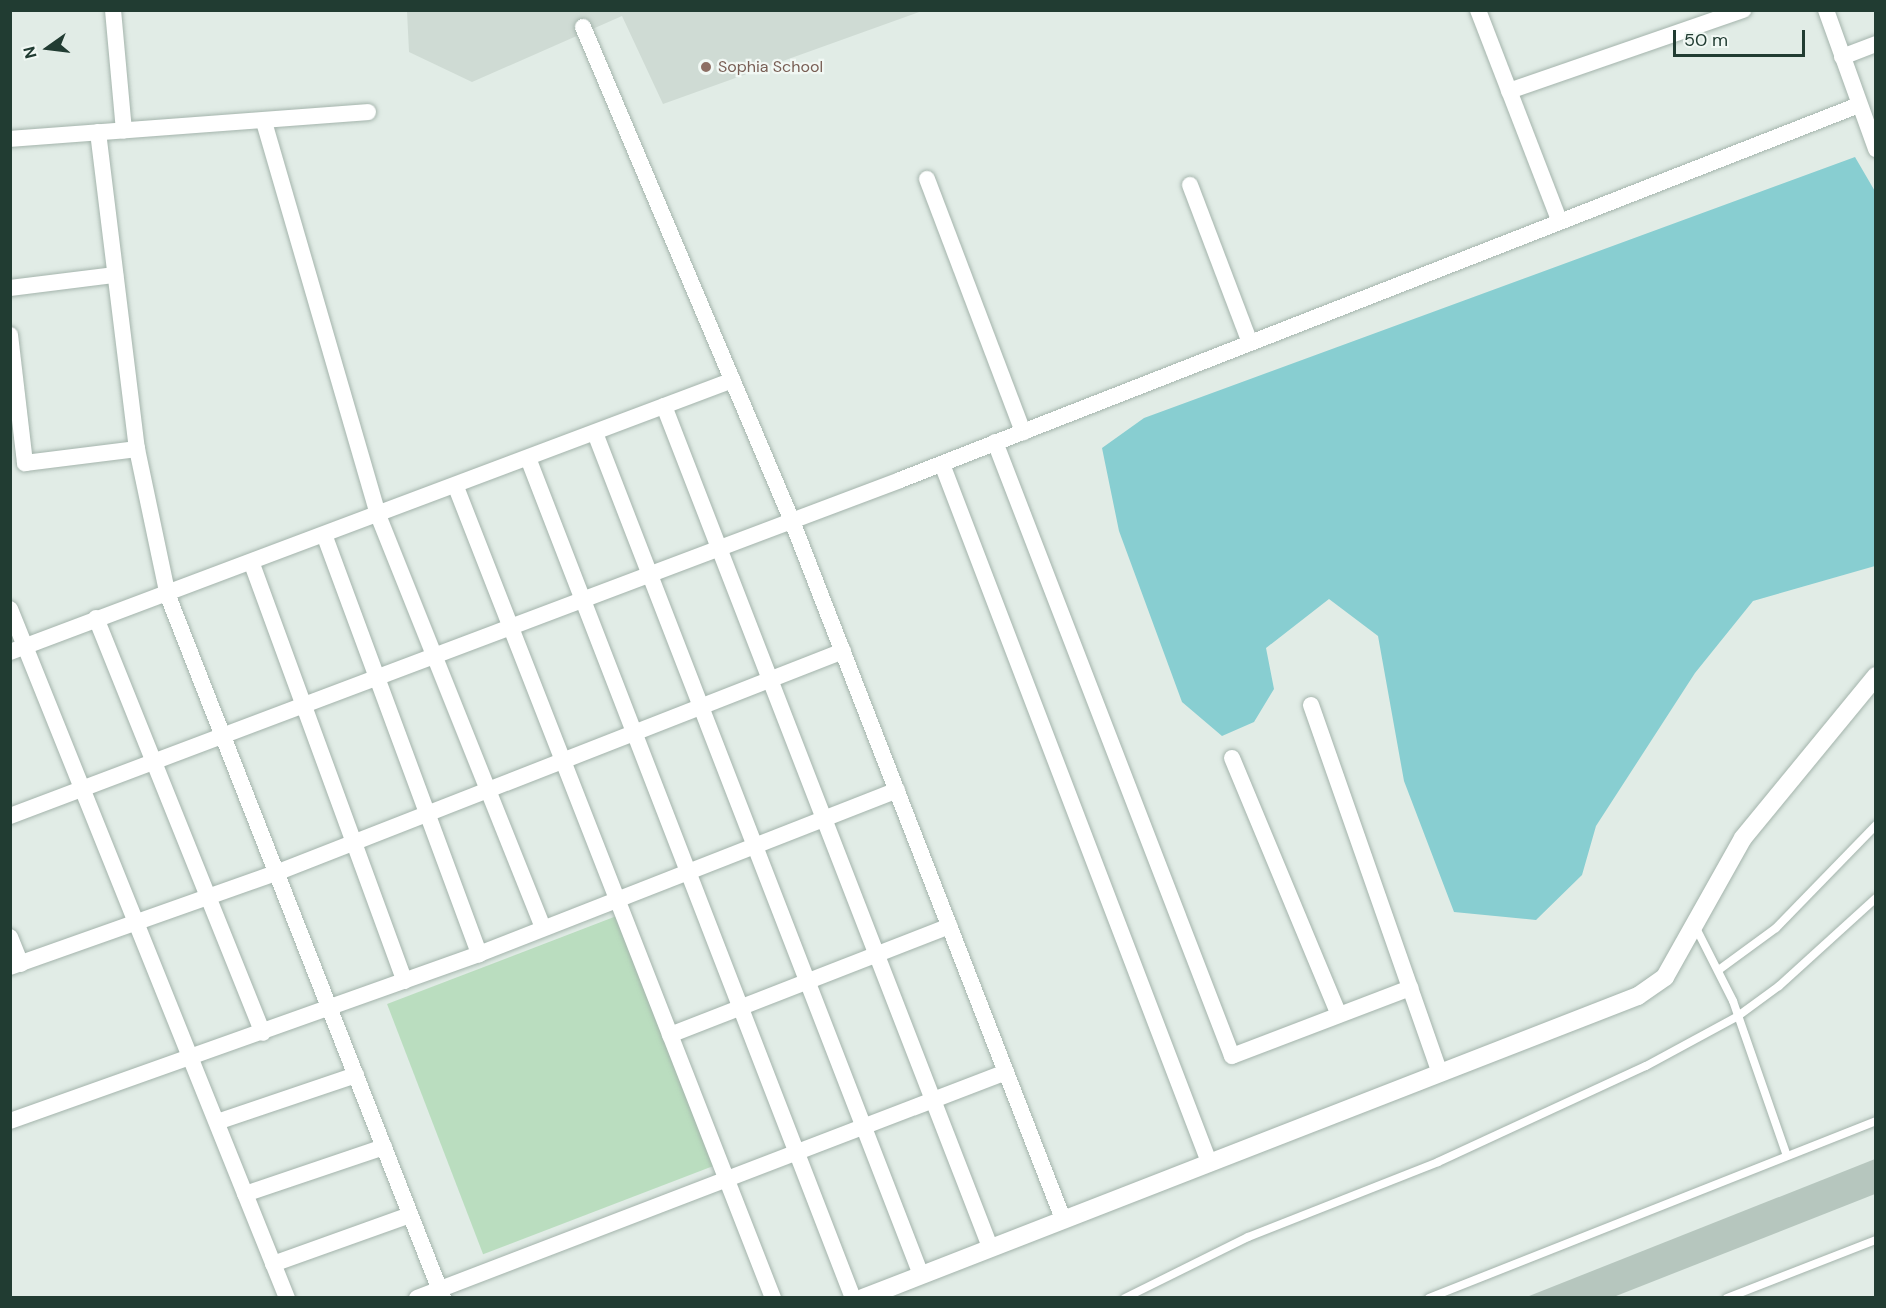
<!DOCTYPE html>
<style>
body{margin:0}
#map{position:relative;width:1886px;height:1308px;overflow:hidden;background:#e1ece6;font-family:"DM Sans",sans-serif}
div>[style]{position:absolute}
.built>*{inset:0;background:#cfdbd4}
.green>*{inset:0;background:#baddbf;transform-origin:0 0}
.water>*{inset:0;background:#88ced1}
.building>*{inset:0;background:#b6c6be}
.roads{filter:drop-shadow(0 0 2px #a4b4ac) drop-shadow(0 0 2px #a4b4ac)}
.lane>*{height:8px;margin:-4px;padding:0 4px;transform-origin:4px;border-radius:4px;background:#fff}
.street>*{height:16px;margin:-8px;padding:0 8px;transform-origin:8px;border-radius:8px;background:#fff}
.secondary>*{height:18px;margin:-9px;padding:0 9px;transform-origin:9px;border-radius:9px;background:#fff}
.dots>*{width:16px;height:16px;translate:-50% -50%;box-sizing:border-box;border:3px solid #f1f8f4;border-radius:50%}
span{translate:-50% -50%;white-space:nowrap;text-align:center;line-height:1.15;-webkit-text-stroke:4.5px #f1f8f4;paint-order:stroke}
.education-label{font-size:16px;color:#785e54}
.left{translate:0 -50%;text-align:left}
.frame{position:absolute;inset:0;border:12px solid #213c32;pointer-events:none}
.north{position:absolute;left:18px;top:18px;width:60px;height:60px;-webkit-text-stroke:4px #f1f8f4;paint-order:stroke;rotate:256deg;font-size:16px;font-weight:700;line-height:24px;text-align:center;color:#213c32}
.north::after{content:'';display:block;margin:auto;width:21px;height:27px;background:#213c32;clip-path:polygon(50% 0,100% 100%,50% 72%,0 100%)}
.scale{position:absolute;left:1673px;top:30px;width:132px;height:27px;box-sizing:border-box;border:3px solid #213c32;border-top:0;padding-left:8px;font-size:18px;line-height:21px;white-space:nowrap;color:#213c32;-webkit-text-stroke:4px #f1f8f4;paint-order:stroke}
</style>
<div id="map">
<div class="built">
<i style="clip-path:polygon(407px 11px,922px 11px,663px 104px,622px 16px,472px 82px,409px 52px)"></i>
</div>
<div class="green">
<i style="left:627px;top:912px;width:268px;height:257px;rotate:69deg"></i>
</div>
<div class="water">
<i style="clip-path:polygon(1855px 157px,1876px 193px,1875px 566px,1753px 601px,1695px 673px,1596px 826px,1582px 875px,1536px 920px,1454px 912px,1404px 781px,1378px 636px,1329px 599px,1266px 648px,1274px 689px,1254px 722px,1222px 736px,1182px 702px,1119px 531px,1102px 448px,1144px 418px)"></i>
</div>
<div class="building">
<i style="clip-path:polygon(1875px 1159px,1875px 1194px,1611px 1298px,1524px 1298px)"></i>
</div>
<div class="roads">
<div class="lane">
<i style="left:1696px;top:928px;width:82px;rotate:63.1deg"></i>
<i style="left:1733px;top:1001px;width:161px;rotate:70.8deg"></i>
<i style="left:1720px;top:969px;width:69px;rotate:-36.2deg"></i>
<i style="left:1776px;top:928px;width:144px;rotate:-45.8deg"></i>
<i style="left:1125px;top:1298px;width:137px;rotate:-26.4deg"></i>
<i style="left:1248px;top:1237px;width:204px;rotate:-21.5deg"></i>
<i style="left:1438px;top:1162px;width:229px;rotate:-24.8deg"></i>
<i style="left:1646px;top:1066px;width:105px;rotate:-28.5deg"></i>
<i style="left:1738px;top:1016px;width:51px;rotate:-36.2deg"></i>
<i style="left:1779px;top:986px;width:131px;rotate:-42.2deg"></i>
<i style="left:1429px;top:1298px;width:481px;rotate:-21.6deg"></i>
<i style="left:1727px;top:1298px;width:160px;rotate:-21.3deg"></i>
</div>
<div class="street">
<i style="left:113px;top:10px;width:121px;rotate:84.8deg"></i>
<i style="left:1478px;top:10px;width:227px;rotate:68.9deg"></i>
<i style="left:1826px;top:10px;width:148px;rotate:70.2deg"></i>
<i style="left:583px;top:27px;width:536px;rotate:67.07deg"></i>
<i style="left:792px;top:521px;width:749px;rotate:68.78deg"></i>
<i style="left:1842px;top:57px;width:36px;rotate:-21deg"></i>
<i style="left:1509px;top:91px;width:248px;rotate:-19.1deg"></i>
<i style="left:264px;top:122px;width:409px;rotate:73.8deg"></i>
<i style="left:378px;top:515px;width:444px;rotate:68.2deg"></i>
<i style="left:98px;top:132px;width:319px;rotate:83deg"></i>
<i style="left:137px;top:449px;width:150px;rotate:78.1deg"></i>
<i style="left:168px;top:596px;width:754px;rotate:68.61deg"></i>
<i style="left:10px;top:139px;width:359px;rotate:-4.3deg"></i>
<i style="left:927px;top:179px;width:271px;rotate:69.2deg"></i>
<i style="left:1190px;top:185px;width:169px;rotate:69.2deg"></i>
<i style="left:10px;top:288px;width:106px;rotate:-7.1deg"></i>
<i style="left:10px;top:335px;width:129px;rotate:83.3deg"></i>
<i style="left:25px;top:463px;width:113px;rotate:-7.1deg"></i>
<i style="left:664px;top:406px;width:902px;rotate:68.81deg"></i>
<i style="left:595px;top:433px;width:903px;rotate:68.83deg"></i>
<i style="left:995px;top:442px;width:658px;rotate:68.89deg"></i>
<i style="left:1232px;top:1056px;width:191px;rotate:-20.9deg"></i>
<i style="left:528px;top:458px;width:901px;rotate:68.85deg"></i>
<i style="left:942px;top:464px;width:747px;rotate:69.07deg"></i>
<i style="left:456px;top:487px;width:871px;rotate:68.65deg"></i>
<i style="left:325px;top:537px;width:445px;rotate:69.7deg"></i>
<i style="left:252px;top:564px;width:444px;rotate:69.9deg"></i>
<i style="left:10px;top:609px;width:743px;rotate:68.1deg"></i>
<i style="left:96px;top:618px;width:447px;rotate:68.1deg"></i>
<i style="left:10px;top:652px;width:772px;rotate:-20.62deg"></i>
<i style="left:1311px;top:705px;width:390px;rotate:70.7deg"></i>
<i style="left:1232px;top:758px;width:278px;rotate:67.4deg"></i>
<i style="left:10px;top:816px;width:951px;rotate:-20.68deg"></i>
<i style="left:900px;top:480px;width:1030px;rotate:-21.36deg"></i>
<i style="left:10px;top:937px;width:29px;rotate:68deg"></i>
<i style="left:10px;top:967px;width:282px;rotate:-19.5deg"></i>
<i style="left:276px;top:873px;width:609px;rotate:-21.38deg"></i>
<i style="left:670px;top:1035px;width:300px;rotate:-21.3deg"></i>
<i style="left:10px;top:1121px;width:498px;rotate:-19.6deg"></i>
<i style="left:479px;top:954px;width:449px;rotate:-21.4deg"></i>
<i style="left:217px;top:1122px;width:147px;rotate:-18.7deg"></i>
<i style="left:245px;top:1194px;width:147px;rotate:-18.7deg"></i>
<i style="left:273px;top:1264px;width:145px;rotate:-19.7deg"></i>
<i style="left:417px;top:1298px;width:631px;rotate:-20.99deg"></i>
</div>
<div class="secondary">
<i style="left:863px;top:1298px;width:832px;rotate:-21.29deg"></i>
<i style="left:1638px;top:996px;width:33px;rotate:-35deg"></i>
<i style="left:1665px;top:977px;width:159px;rotate:-60.7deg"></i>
<i style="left:1743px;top:838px;width:210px;rotate:-50.6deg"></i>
</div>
</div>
<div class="dots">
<i style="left:706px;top:67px;background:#8d6e63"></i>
</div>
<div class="education-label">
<span class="left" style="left:718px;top:67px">Sophia School</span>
</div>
<div class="frame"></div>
<div class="north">N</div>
<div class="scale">50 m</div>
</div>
